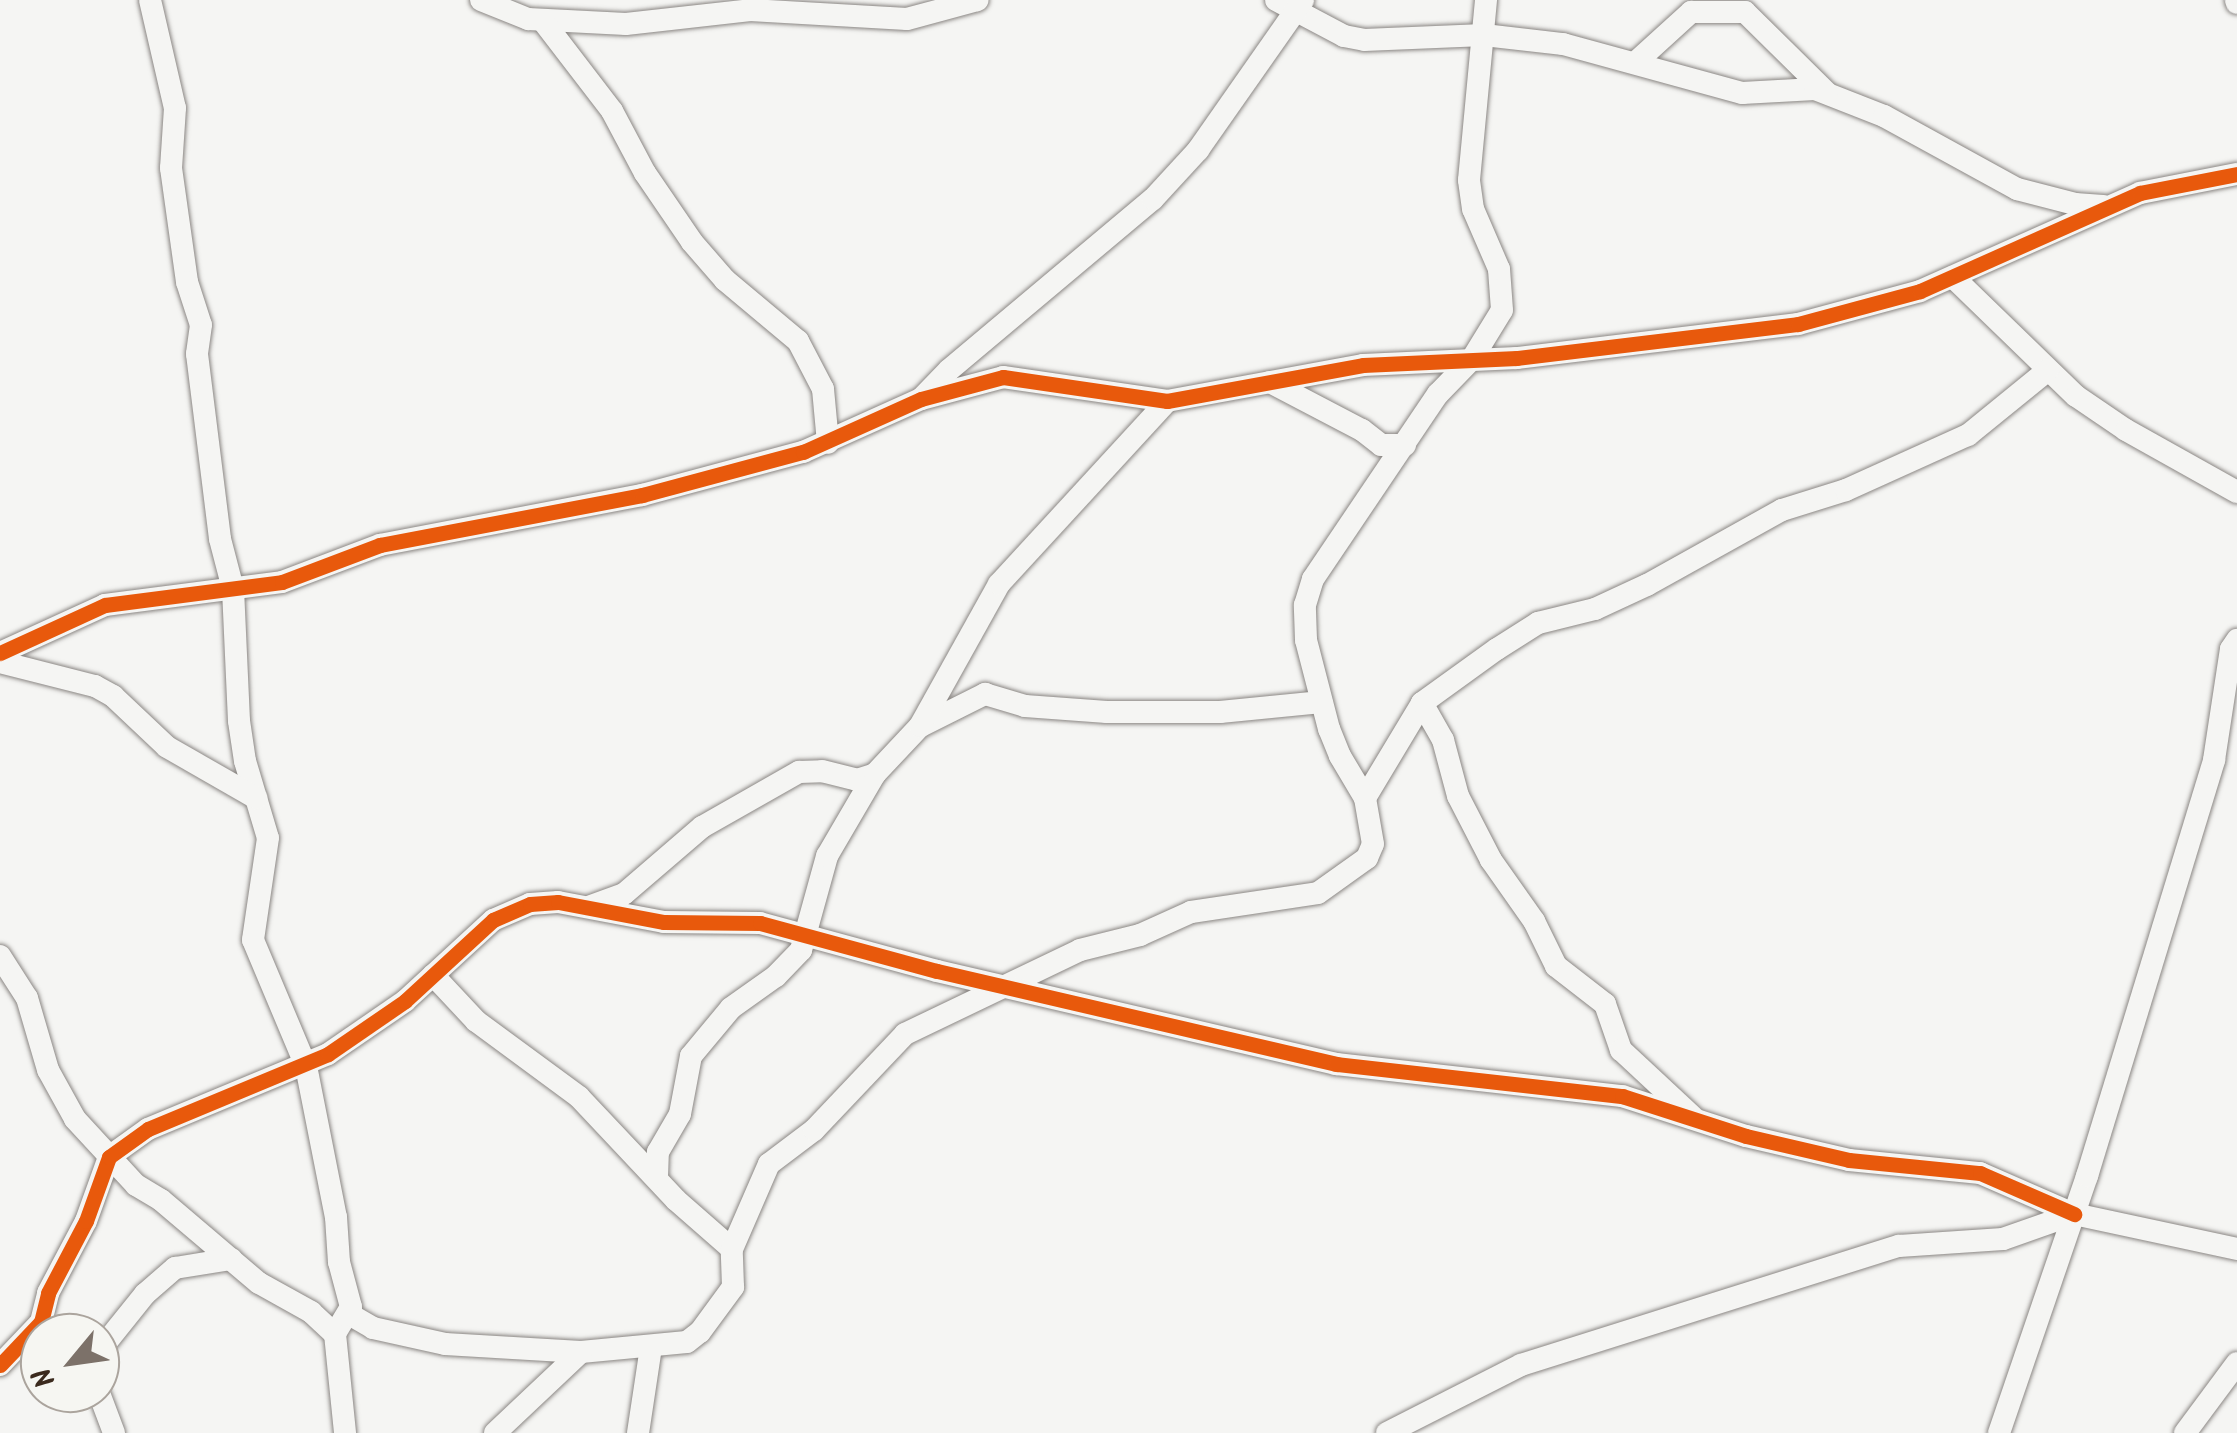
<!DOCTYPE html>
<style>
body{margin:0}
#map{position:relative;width:2237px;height:1433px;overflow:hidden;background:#f5f5f3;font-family:Kalam,sans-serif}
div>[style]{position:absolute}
.roads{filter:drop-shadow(0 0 2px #8a8683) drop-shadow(0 0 2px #8a8683)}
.minor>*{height:22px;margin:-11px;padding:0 11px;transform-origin:11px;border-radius:11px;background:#f5f5f3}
.cycleway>*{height:15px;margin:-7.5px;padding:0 7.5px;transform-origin:7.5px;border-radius:7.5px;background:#e8590c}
span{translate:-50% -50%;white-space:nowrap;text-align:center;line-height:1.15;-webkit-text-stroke:8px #f6f6f2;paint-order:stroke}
.north{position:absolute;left:20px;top:1313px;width:100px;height:100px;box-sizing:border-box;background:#f6f6f2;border:2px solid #aba49d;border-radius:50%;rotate:241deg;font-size:28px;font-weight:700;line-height:40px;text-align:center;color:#3b2a1e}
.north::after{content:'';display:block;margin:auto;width:35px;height:45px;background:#7c7169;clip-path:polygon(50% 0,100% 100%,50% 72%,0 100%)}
</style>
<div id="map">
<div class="roads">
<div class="minor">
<i style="left:150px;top:0;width:111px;rotate:77deg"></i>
<i style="left:175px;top:108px;width:60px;rotate:93.8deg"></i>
<i style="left:171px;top:168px;width:115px;rotate:82deg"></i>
<i style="left:187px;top:282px;width:45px;rotate:72deg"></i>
<i style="left:201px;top:325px;width:29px;rotate:98deg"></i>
<i style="left:197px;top:354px;width:186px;rotate:82.9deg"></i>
<i style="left:220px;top:539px;width:52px;rotate:75.4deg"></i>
<i style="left:233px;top:589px;width:132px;rotate:87.4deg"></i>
<i style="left:239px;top:721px;width:40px;rotate:81.5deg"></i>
<i style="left:245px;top:761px;width:80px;rotate:73.4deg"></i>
<i style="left:268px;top:838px;width:103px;rotate:98.4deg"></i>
<i style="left:253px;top:940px;width:137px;rotate:67.2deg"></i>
<i style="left:306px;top:1066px;width:154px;rotate:78.8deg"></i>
<i style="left:336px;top:1217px;width:45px;rotate:86.2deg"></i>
<i style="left:339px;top:1262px;width:47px;rotate:75.1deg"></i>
<i style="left:351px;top:1307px;width:31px;rotate:121deg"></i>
<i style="left:335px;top:1334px;width:100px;rotate:84.2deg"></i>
<i style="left:481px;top:0;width:51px;rotate:22deg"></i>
<i style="left:528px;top:19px;width:98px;rotate:2.9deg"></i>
<i style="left:626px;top:24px;width:125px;rotate:-6.4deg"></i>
<i style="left:750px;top:10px;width:157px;rotate:3.3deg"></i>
<i style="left:907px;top:19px;width:73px;rotate:-15deg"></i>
<i style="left:1276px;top:0;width:77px;rotate:27.9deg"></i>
<i style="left:1344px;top:36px;width:20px;rotate:11deg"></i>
<i style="left:1364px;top:40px;width:120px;rotate:-2.4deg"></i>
<i style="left:1484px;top:35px;width:80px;rotate:6.5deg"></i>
<i style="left:1563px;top:44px;width:186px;rotate:15.3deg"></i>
<i style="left:1742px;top:93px;width:73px;rotate:-3.1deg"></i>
<i style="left:1815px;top:89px;width:74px;rotate:21.4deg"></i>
<i style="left:1884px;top:116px;width:152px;rotate:28.8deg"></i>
<i style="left:2017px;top:189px;width:60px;rotate:14.5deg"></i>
<i style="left:2075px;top:204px;width:28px;rotate:4deg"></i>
<i style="left:2236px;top:0;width:3px;rotate:72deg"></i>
<i style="left:543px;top:21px;width:113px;rotate:52.5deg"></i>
<i style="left:612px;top:111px;width:70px;rotate:62deg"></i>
<i style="left:645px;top:173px;width:83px;rotate:55.7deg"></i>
<i style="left:692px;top:242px;width:50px;rotate:49deg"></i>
<i style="left:725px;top:280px;width:95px;rotate:39.9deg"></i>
<i style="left:798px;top:341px;width:54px;rotate:62.5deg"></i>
<i style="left:823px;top:389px;width:54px;rotate:84.7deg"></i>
<i style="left:1635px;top:63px;width:76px;rotate:-42.3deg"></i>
<i style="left:1691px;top:12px;width:54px"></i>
<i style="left:1745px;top:12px;width:115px;rotate:44.6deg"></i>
<i style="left:1953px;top:277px;width:171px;rotate:44.1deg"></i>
<i style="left:2076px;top:396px;width:60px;rotate:34.2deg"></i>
<i style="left:2126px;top:430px;width:127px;rotate:29.2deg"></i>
<i style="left:1270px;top:382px;width:104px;rotate:27.6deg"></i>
<i style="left:1362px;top:430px;width:24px;rotate:38deg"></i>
<i style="left:1381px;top:445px;width:24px"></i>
<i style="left:921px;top:399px;width:40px;rotate:-46deg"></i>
<i style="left:949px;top:370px;width:266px;rotate:-40deg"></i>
<i style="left:1153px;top:199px;width:67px;rotate:-47.4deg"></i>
<i style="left:1198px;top:150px;width:183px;rotate:-55deg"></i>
<i style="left:0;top:653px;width:115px;rotate:-24.6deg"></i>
<i style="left:105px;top:605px;width:178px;rotate:-7.4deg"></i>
<i style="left:282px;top:582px;width:105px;rotate:-20.7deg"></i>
<i style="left:380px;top:545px;width:267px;rotate:-10.8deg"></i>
<i style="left:642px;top:495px;width:167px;rotate:-15deg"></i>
<i style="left:803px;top:452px;width:129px;rotate:-24.2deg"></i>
<i style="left:921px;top:399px;width:85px;rotate:-15deg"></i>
<i style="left:1003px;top:377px;width:166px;rotate:8.3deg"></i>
<i style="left:1167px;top:401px;width:199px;rotate:-10.4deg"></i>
<i style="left:1363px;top:365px;width:154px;rotate:-2.6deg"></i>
<i style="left:1517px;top:358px;width:283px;rotate:-6.9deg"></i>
<i style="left:1798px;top:324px;width:126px;rotate:-15.1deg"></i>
<i style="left:1920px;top:291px;width:241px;rotate:-24deg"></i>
<i style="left:2140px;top:193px;width:99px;rotate:-11.1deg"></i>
<i style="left:0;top:662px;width:98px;rotate:14.2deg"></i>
<i style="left:95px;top:686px;width:21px;rotate:29deg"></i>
<i style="left:113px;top:696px;width:74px;rotate:43.4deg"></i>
<i style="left:167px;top:747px;width:103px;rotate:29.8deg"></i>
<i style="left:1422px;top:703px;width:43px;rotate:60.4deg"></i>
<i style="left:1443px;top:740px;width:58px;rotate:75deg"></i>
<i style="left:1458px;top:796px;width:72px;rotate:62.7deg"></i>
<i style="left:1491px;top:860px;width:75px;rotate:54.8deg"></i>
<i style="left:1534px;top:921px;width:50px;rotate:63.9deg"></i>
<i style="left:1556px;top:966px;width:62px;rotate:37.8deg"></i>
<i style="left:1605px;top:1004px;width:49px;rotate:70.8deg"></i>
<i style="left:1621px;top:1050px;width:98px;rotate:42.9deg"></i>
<i style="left:921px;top:726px;width:72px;rotate:-26.6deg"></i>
<i style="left:985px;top:694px;width:42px;rotate:16.7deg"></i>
<i style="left:1025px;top:706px;width:82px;rotate:4.2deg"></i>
<i style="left:1107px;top:712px;width:113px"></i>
<i style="left:1220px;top:712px;width:102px;rotate:-5.6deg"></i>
<i style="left:1365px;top:798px;width:111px;rotate:-59deg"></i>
<i style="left:1422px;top:703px;width:92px;rotate:-35.8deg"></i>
<i style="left:1497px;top:649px;width:49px;rotate:-32.4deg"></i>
<i style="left:1538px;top:623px;width:59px;rotate:-13.8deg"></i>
<i style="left:1595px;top:609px;width:57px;rotate:-24.8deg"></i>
<i style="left:1647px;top:585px;width:154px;rotate:-29.1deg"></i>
<i style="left:1782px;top:510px;width:67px;rotate:-17.4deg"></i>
<i style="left:1846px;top:490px;width:134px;rotate:-24.3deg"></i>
<i style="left:1968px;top:435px;width:103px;rotate:-39.1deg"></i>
<i style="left:588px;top:907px;width:38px;rotate:-20deg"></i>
<i style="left:624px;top:894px;width:103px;rotate:-40.7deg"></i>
<i style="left:702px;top:827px;width:112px;rotate:-29.6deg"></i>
<i style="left:799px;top:772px;width:23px;rotate:-2deg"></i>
<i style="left:822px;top:771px;width:36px;rotate:14deg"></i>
<i style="left:857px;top:780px;width:19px;rotate:-18deg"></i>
<i style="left:0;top:956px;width:50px;rotate:57.3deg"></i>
<i style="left:27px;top:998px;width:75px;rotate:73.7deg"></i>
<i style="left:48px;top:1070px;width:56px;rotate:61.1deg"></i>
<i style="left:75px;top:1119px;width:90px;rotate:47.3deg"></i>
<i style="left:136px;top:1185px;width:29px;rotate:31deg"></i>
<i style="left:161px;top:1200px;width:128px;rotate:40.3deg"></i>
<i style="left:259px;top:1283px;width:60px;rotate:29.1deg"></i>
<i style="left:311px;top:1312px;width:33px;rotate:43deg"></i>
<i style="left:433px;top:975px;width:63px;rotate:46.9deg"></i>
<i style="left:476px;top:1021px;width:128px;rotate:36.4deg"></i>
<i style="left:579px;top:1097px;width:141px;rotate:46.7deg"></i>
<i style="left:676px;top:1200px;width:74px;rotate:41.2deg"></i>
<i style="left:657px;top:1177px;width:25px;rotate:-88deg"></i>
<i style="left:658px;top:1152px;width:44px;rotate:-59.9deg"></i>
<i style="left:680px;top:1114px;width:59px;rotate:-79.3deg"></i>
<i style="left:691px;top:1056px;width:62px;rotate:-50.2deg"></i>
<i style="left:731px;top:1008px;width:55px;rotate:-35.4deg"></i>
<i style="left:776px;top:976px;width:36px;rotate:-46deg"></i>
<i style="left:801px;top:950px;width:98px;rotate:-74.5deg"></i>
<i style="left:827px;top:856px;width:95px;rotate:-59.7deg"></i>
<i style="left:875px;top:774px;width:66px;rotate:-46.8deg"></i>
<i style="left:920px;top:726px;width:162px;rotate:-60.9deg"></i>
<i style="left:999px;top:584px;width:248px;rotate:-47.4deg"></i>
<i style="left:349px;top:1314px;width:28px;rotate:30deg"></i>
<i style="left:373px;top:1328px;width:74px;rotate:12.5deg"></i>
<i style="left:445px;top:1344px;width:136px;rotate:3.4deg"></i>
<i style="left:581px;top:1352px;width:106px;rotate:-5.4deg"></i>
<i style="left:687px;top:1342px;width:16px;rotate:-38deg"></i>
<i style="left:700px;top:1332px;width:56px;rotate:-53.7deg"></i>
<i style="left:733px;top:1287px;width:38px;rotate:-92deg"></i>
<i style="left:732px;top:1249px;width:93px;rotate:-66.5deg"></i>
<i style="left:769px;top:1164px;width:56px;rotate:-37.1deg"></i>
<i style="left:814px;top:1130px;width:132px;rotate:-46.5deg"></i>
<i style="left:905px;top:1034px;width:194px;rotate:-25.6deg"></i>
<i style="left:1080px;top:950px;width:62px;rotate:-14deg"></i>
<i style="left:1140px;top:935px;width:56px;rotate:-24.3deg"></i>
<i style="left:1191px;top:912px;width:128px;rotate:-8.5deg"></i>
<i style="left:1318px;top:893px;width:60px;rotate:-35.5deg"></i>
<i style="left:1367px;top:858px;width:15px;rotate:-67deg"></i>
<i style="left:1373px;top:844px;width:47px;rotate:-99.9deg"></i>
<i style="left:1365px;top:798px;width:49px;rotate:-120.8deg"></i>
<i style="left:1340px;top:756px;width:29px;rotate:-112deg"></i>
<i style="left:1329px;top:729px;width:92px;rotate:-104.5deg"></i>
<i style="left:1306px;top:640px;width:35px;rotate:-92deg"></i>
<i style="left:1305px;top:605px;width:27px;rotate:-73deg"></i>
<i style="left:1313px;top:579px;width:223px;rotate:-56deg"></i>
<i style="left:1438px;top:394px;width:49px;rotate:-45.8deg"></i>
<i style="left:1472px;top:359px;width:57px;rotate:-58.5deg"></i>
<i style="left:1502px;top:310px;width:41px;rotate:-94.2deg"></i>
<i style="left:1499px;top:269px;width:65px;rotate:-113.4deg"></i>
<i style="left:1473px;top:209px;width:29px;rotate:-98deg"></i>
<i style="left:1469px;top:180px;width:181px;rotate:-84.6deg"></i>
<i style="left:100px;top:1350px;width:72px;rotate:-51.2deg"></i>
<i style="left:145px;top:1294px;width:40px;rotate:-41deg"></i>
<i style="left:175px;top:1268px;width:57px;rotate:-9.1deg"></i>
<i style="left:0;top:1365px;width:59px;rotate:-46.4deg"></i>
<i style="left:41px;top:1322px;width:30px;rotate:-76deg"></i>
<i style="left:48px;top:1293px;width:81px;rotate:-62.2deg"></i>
<i style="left:86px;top:1221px;width:68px;rotate:-70.2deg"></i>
<i style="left:109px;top:1157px;width:48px;rotate:-35.7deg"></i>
<i style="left:148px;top:1129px;width:195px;rotate:-22.6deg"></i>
<i style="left:328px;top:1054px;width:93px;rotate:-34.5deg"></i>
<i style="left:405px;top:1001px;width:120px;rotate:-42.6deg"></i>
<i style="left:493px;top:920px;width:40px;rotate:-23.4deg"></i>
<i style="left:530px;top:904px;width:28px;rotate:-4deg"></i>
<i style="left:558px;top:902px;width:108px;rotate:10.7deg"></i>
<i style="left:664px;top:922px;width:96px;rotate:0.6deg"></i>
<i style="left:760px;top:923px;width:183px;rotate:15.2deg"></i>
<i style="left:937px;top:971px;width:410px;rotate:13.1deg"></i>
<i style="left:1336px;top:1064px;width:288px;rotate:6.4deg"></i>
<i style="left:1622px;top:1096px;width:130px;rotate:17.9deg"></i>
<i style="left:1746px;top:1136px;width:106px;rotate:13.1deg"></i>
<i style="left:1849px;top:1160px;width:132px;rotate:5.7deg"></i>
<i style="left:1980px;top:1173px;width:103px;rotate:23.6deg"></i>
<i style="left:99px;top:1393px;width:43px;rotate:69.4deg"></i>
<i style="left:495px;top:1433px;width:118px;rotate:-43.3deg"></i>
<i style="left:638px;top:1433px;width:87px;rotate:-81.4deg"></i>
<i style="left:1387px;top:1433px;width:150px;rotate:-26.9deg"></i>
<i style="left:1521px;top:1365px;width:396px;rotate:-17.5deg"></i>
<i style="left:1899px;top:1246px;width:104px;rotate:-3.9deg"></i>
<i style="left:2003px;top:1239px;width:75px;rotate:-19.4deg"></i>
<i style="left:2074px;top:1214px;width:167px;rotate:12.1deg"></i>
<i style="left:1999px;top:1433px;width:272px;rotate:-71.1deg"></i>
<i style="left:2087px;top:1176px;width:435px;rotate:-73deg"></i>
<i style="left:2214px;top:760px;width:112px;rotate:-81.3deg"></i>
<i style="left:2231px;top:649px;width:11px;rotate:-56deg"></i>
<i style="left:2185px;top:1433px;width:87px;rotate:-53.4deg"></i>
</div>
</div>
<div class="cycleway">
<i style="left:0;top:653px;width:115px;rotate:-24.6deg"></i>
<i style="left:105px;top:605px;width:178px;rotate:-7.4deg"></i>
<i style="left:282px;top:582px;width:105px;rotate:-20.7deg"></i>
<i style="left:380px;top:545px;width:267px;rotate:-10.8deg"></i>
<i style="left:642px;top:495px;width:167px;rotate:-15deg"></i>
<i style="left:803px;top:452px;width:129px;rotate:-24.2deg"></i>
<i style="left:921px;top:399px;width:85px;rotate:-15deg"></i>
<i style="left:1003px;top:377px;width:166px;rotate:8.3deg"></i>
<i style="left:1167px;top:401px;width:199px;rotate:-10.4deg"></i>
<i style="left:1363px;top:365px;width:154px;rotate:-2.6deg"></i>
<i style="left:1517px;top:358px;width:283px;rotate:-6.9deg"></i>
<i style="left:1798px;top:324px;width:126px;rotate:-15.1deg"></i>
<i style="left:1920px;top:291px;width:241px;rotate:-24deg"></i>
<i style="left:2140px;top:193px;width:99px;rotate:-11.1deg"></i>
<i style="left:0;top:1365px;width:59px;rotate:-46.4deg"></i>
<i style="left:41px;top:1322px;width:30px;rotate:-76deg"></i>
<i style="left:48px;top:1293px;width:81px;rotate:-62.2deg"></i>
<i style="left:86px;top:1221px;width:68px;rotate:-70.2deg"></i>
<i style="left:109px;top:1157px;width:48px;rotate:-35.7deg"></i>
<i style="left:148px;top:1129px;width:195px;rotate:-22.6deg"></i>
<i style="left:328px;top:1054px;width:93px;rotate:-34.5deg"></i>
<i style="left:405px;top:1001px;width:120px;rotate:-42.6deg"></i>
<i style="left:493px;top:920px;width:40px;rotate:-23.4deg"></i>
<i style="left:530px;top:904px;width:28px;rotate:-4deg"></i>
<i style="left:558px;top:902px;width:108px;rotate:10.7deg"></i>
<i style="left:664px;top:922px;width:96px;rotate:0.6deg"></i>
<i style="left:760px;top:923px;width:183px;rotate:15.2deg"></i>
<i style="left:937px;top:971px;width:410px;rotate:13.1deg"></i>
<i style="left:1336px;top:1064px;width:288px;rotate:6.4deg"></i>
<i style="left:1622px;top:1096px;width:130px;rotate:17.9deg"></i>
<i style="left:1746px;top:1136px;width:106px;rotate:13.1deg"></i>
<i style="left:1849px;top:1160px;width:132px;rotate:5.7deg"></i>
<i style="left:1980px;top:1173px;width:103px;rotate:23.6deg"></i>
</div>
<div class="north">N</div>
</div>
